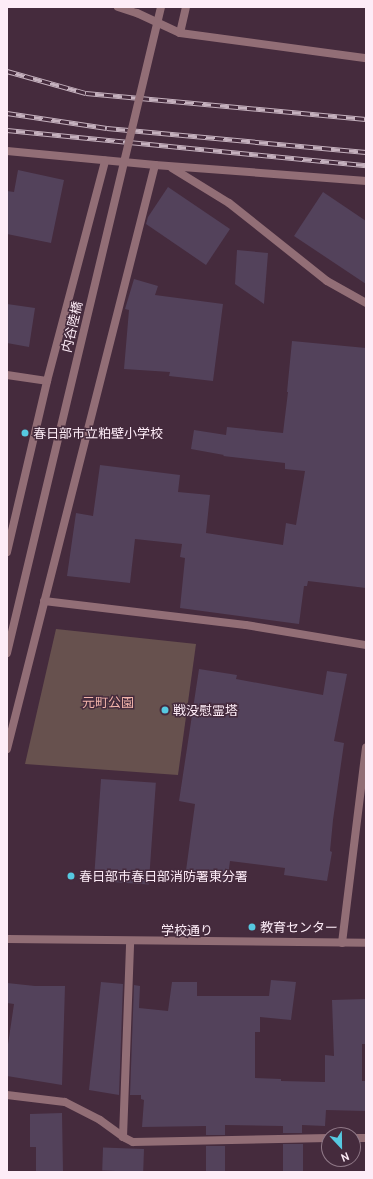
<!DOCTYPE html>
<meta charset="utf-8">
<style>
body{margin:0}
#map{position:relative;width:373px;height:1179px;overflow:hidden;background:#452b3d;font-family:Cabin,"Noto Sans JP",sans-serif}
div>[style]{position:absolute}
.green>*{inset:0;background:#67514e}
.building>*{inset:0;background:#53425b;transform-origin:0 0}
.minor>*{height:8px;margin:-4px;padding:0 4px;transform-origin:4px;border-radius:4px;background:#926e76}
.tertiary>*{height:8px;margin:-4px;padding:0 4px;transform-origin:4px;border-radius:4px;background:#926e76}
.rail>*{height:4.5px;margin-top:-2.25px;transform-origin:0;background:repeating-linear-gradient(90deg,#452b3d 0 9px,#c5b1be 0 18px);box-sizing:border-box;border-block:1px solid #c5b1be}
.tertiary-bridge>*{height:8px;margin:-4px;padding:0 4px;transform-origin:4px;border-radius:4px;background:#926e76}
.dots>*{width:11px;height:11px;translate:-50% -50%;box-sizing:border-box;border:2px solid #452b3d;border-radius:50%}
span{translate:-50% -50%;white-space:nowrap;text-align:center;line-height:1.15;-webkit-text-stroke:3px #452b3d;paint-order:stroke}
.street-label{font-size:13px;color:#fdecf7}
.poi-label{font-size:13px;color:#fdecf7}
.left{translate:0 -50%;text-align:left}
.park-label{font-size:13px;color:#f2b4aa}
.frame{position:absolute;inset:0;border:8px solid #fdecf7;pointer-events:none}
.north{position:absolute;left:321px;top:1127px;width:40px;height:40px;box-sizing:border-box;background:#452b3d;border:1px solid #8f7887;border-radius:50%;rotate:158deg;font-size:11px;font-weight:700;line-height:16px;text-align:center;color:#fdecf7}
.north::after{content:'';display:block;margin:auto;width:14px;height:18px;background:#56c9e1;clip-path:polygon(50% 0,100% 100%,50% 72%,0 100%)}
</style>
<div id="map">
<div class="green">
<i style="clip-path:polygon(56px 629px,196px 644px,178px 775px,25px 764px)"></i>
</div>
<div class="building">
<i style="clip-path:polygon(18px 170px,64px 180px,51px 243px,7px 234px,7px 191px,14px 192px)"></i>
<i style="clip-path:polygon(168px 187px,230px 229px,206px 265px,146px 224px,148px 217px)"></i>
<i style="clip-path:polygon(323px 192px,366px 221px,366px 284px,294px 236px)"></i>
<i style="clip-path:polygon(237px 250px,268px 253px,264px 304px,235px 284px)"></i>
<i style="clip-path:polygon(134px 279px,158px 286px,155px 295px,223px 304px,213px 381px,169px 376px,170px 372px,124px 369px,129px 310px,125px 309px)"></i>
<i style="clip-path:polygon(7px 304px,35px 308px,29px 347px,7px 343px)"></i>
<i style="clip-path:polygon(292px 341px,366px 348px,366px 588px,308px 581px,307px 586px,304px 586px,299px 624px,180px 608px,185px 558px,180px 557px,182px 544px,135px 539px,130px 583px,67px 576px,76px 513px,93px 516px,100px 465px,180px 475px,178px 492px,210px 495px,206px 533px,283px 545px,286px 523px,296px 525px,305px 471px,285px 469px,285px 463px,223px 456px,224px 455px,191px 449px,194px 430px,226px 435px,227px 427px,283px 433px,288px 392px,287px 392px)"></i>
<i style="clip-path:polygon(199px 669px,237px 675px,236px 679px,323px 695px,327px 671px,347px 674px,334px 741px,344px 743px,333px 820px,330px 851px,332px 852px,327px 881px,284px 875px,285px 868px,230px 861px,227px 883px,185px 878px,195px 804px,179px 801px)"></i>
<i style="left:101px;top:779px;width:55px;height:102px;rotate:4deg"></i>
<i style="clip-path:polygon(271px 980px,296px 982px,291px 1020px,260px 1017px,260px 1032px,255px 1032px,255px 1078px,281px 1079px,281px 1081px,325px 1082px,325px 1055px,334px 1056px,332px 1000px,366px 999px,366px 1044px,362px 1044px,362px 1081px,366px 1081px,366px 1111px,326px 1110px,325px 1126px,302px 1125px,302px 1133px,283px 1133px,283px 1126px,225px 1125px,225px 1135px,206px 1135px,206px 1126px,142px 1127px,144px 1100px,141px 1099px,141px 1095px,130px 1095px,134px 985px,140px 986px,139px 1008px,168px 1011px,172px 982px,197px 982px,197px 996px,269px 996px)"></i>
<i style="clip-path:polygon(101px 982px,123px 984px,119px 1095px,89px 1090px)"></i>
<i style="clip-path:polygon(7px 983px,35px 986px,65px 986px,62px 1085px,7px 1076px,7px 1051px,14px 1004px,7px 1003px)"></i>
<i style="clip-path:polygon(62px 1113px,63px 1172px,36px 1172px,36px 1147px,30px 1147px,30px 1114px)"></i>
<i style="left:283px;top:1144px;width:20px;height:28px"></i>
<i style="left:206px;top:1146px;width:19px;height:26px"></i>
<i style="left:144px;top:1149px;width:23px;height:41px;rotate:92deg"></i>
</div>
<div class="minor">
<i style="left:180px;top:33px;width:27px;rotate:-77deg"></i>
<i style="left:7px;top:151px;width:149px;rotate:5.4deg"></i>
<i style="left:155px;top:165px;width:212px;rotate:4.3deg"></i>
<i style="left:172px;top:168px;width:67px;rotate:31.6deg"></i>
<i style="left:229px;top:203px;width:125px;rotate:38.5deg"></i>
<i style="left:327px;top:281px;width:45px;rotate:29.4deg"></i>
<i style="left:7px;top:375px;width:40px;rotate:8.5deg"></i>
<i style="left:7px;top:552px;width:176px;rotate:-76.8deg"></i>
<i style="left:47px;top:381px;width:228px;rotate:-75.2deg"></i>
<i style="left:44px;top:601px;width:203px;rotate:6.8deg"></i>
<i style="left:246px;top:625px;width:122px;rotate:9.5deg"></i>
<i style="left:7px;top:749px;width:602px;rotate:-75.78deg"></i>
<i style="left:342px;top:943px;width:197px;rotate:-83deg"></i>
<i style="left:7px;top:1095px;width:58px;rotate:6.9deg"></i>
<i style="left:65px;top:1102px;width:39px;rotate:27deg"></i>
<i style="left:100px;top:1120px;width:29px;rotate:36deg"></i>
<i style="left:123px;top:1137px;width:11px;rotate:27deg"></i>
<i style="left:133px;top:1142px;width:196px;rotate:-1.2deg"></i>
<i style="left:123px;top:1137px;width:195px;rotate:-87.9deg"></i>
<i style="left:353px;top:1138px;width:13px"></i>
</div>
<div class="tertiary">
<i style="left:118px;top:7px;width:20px;rotate:18deg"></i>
<i style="left:137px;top:13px;width:47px;rotate:24.9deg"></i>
<i style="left:180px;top:33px;width:188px;rotate:7.7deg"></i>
<i style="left:7px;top:939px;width:359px;rotate:0.6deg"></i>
</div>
<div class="rail">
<i style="left:7px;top:71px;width:82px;rotate:15.6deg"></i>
<i style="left:86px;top:93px;width:281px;rotate:5.3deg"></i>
<i style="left:7px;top:113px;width:101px;rotate:8.5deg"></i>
<i style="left:107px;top:128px;width:260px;rotate:5.3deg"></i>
<i style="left:7px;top:130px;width:361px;rotate:5.6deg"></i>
</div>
<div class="tertiary-bridge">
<i style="left:7px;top:653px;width:664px;rotate:-76.59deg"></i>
</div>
<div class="dots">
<i style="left:25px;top:433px;background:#56c9e1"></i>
<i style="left:165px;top:710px;background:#56c9e1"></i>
<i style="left:71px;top:876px;background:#56c9e1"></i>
<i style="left:252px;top:927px;background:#56c9e1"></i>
</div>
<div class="street-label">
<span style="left:72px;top:327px;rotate:-77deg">内谷陸橋</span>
<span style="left:187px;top:930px">学校通り</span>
</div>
<div class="poi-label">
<span class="left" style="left:33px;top:433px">春日部市立粕壁小学校</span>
<span class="left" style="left:173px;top:710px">戦没慰霊塔</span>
<span class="left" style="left:79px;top:876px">春日部市春日部消防署東分署</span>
<span class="left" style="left:260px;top:927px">教育センター</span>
</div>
<div class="park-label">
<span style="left:108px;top:702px">元町公園</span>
</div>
<div class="frame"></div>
<div class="north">N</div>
</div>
